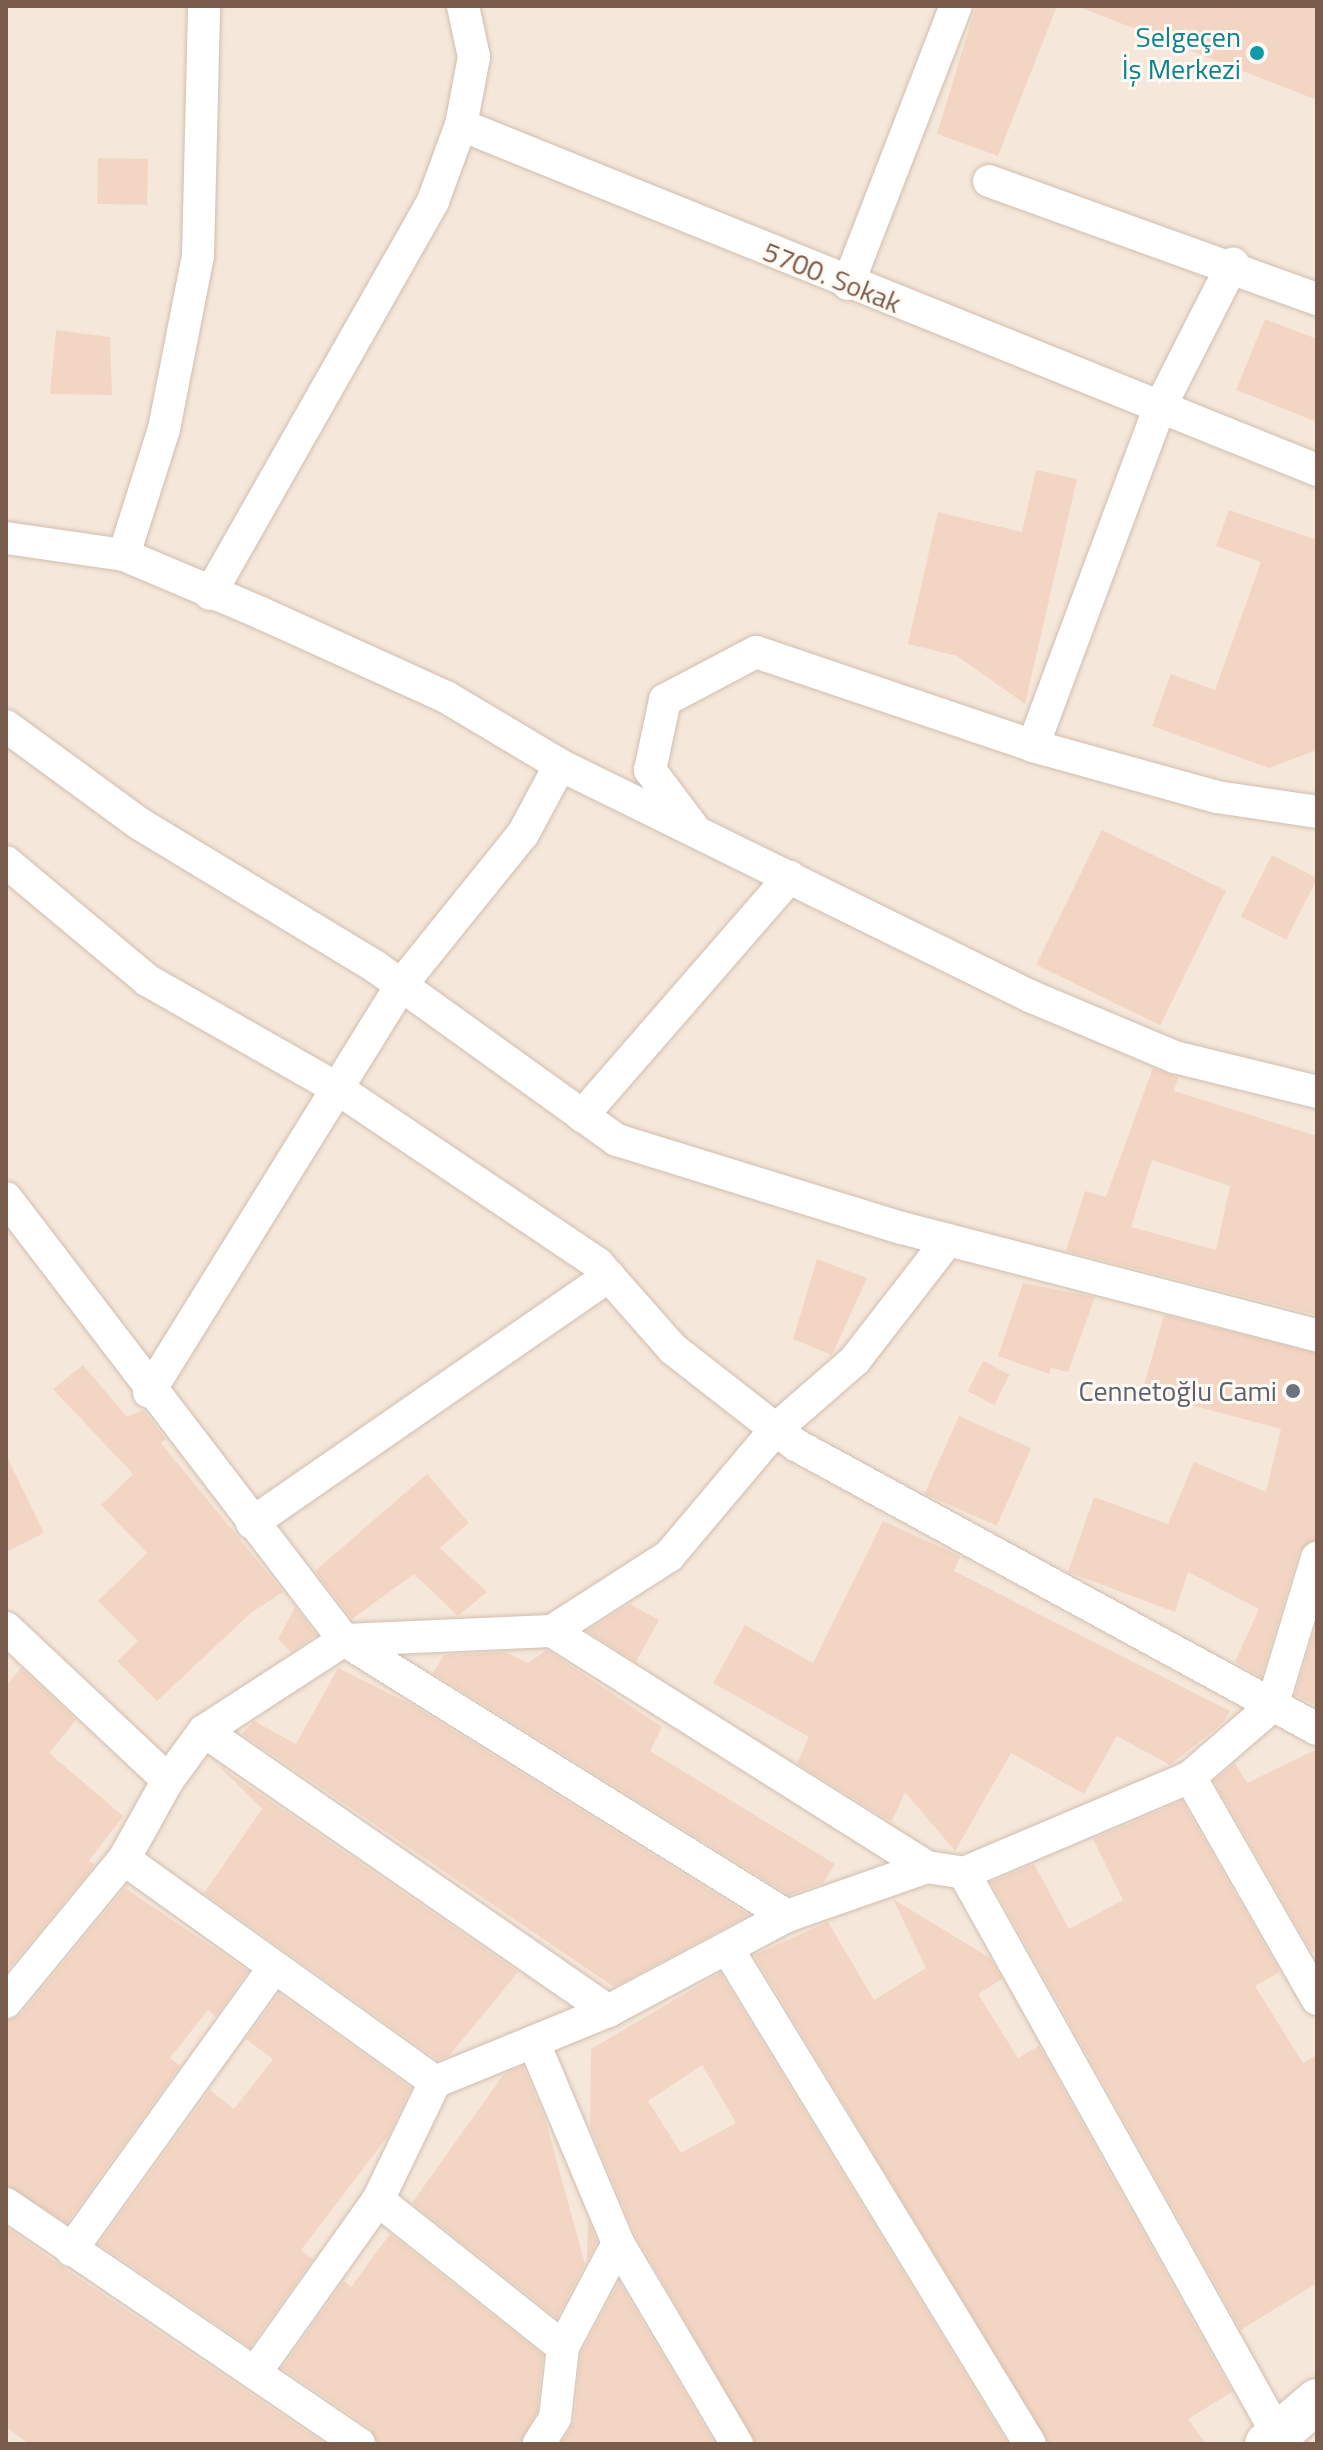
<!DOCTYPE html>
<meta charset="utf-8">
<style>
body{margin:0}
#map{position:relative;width:1323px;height:2450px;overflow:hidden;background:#fdf6ec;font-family:"Titillium Web",sans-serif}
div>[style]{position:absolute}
.residential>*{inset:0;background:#f5e8da;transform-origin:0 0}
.building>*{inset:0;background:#f3d5c3;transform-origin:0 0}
.roads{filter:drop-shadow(0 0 2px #d1beb0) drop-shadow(0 0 2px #d1beb0)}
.street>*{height:32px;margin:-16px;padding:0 16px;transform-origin:16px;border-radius:16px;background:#fff}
.secondary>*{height:44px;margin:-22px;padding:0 22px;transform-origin:22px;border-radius:22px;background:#fff}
.dots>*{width:22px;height:22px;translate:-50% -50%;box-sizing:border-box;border:4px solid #fffaf3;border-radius:50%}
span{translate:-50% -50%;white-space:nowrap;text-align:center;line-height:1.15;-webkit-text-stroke:6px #fffaf3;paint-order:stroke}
.culture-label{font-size:28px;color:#0d838f}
.right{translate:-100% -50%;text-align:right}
.street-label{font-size:28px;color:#7a5c4d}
.worship-label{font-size:28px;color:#5b616d}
.frame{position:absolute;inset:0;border:8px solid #7a5c4d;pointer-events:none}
</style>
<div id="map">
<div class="residential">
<i style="left:6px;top:6px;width:1311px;height:2438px"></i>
</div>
<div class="building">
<i style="clip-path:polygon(976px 6px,1057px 6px,998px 156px,937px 134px)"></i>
<i style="clip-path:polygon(1317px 6px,1317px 100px,1082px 8px,1083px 6px)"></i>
<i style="left:98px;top:158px;width:50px;height:46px;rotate:1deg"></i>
<i style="clip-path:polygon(1265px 319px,1317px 339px,1317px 422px,1236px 390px)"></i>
<i style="clip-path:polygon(56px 330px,110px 337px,112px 395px,50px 394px)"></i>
<i style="clip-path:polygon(1036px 470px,1077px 479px,1025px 704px,957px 656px,908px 644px,938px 512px,1022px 532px)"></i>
<i style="clip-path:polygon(1229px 510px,1317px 540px,1317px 750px,1269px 768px,1152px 726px,1171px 674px,1215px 690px,1261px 562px,1216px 546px)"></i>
<i style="left:1102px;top:830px;width:138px;height:150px;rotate:26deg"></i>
<i style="left:1272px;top:855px;width:51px;height:69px;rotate:27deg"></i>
<i style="clip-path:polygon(evenodd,1153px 1068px,1178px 1077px,1174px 1091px,1317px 1136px,1317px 1315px,1066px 1251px,1085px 1191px,1106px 1197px,1153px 1068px,1152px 1160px,1230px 1186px,1216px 1250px,1131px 1227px,1152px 1160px)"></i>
<i style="clip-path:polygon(817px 1259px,867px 1278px,832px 1355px,793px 1339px)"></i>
<i style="clip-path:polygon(1023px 1283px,1095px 1297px,1068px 1372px,1051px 1368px,1049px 1374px,998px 1356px)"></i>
<i style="clip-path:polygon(1164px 1315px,1317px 1353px,1317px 1540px,1299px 1552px,1261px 1677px,1235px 1662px,1259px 1609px,1188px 1572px,1175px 1612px,1068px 1572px,1094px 1497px,1168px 1524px,1194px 1462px,1266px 1492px,1281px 1429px,1142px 1392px)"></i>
<i style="left:983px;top:1361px;width:30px;height:34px;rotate:27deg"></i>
<i style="clip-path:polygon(83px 1365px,127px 1417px,143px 1410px,166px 1439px,161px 1443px,283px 1592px,252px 1612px,157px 1701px,117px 1661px,138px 1641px,98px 1601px,147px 1553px,101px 1505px,133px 1474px,53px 1389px)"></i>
<i style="left:959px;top:1416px;width:79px;height:85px;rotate:24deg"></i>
<i style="clip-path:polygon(6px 1455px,44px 1533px,6px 1552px)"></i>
<i style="clip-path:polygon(427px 1474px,469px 1523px,440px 1548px,487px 1592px,458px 1616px,414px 1574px,352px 1619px,315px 1571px)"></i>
<i style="clip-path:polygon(883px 1521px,960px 1556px,954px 1571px,1230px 1711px,1223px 1723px,1170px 1765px,1117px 1736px,1084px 1794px,1011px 1753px,955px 1851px,905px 1792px,892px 1821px,885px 1818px,797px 1763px,809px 1737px,713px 1683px,745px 1625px,813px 1663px)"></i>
<i style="clip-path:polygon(630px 1604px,659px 1620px,636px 1662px,587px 1631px)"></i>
<i style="clip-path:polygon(295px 1607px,316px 1635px,291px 1652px,278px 1639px)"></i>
<i style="clip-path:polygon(1317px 1623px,1317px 1706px,1295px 1695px)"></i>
<i style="clip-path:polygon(547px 1650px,662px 1727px,650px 1751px,835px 1864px,823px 1883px,789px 1895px,433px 1673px,444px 1655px,505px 1652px,528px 1663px)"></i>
<i style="clip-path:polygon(21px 1668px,76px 1720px,49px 1753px,123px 1816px,89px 1861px,95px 1865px,6px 1972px,6px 1686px)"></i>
<i style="clip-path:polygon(338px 1668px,414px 1706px,749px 1915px,614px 1987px,242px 1734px,254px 1721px,296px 1744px)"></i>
<i style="clip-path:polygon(1317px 1749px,1317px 1949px,1312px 1952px,1214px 1781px,1235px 1763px,1247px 1783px)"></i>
<i style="clip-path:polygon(219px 1766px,518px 1972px,449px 2056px,438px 2060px,204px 1893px,262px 1809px)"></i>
<i style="clip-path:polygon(1182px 1801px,1280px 1972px,1255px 1986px,1303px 2063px,1317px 2055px,1317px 2283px,1241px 2330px,991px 1882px,1034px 1864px,1069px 1929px,1123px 1900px,1093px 1839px)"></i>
<i style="clip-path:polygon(125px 1888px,248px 1971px,216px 2016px,208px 2010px,170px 2058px,180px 2066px,67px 2223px,6px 2185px,6px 2021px,21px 2014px)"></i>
<i style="clip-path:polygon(893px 1899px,990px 1958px,1002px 1979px,978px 1994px,1018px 2058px,1039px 2046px,1232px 2392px,1188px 2419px,1206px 2444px,1049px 2444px,754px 1955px,828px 1922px,874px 2000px,926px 1968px)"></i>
<i style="clip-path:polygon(evenodd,720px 1973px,1008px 2444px,756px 2444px,635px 2234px,590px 2127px,591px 2049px,720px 1973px,702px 2065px,736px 2123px,681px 2153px,648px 2101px,702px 2065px)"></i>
<i style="clip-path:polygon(279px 1994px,411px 2088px,388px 2136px,301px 2250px,313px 2259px,250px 2347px,99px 2244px,210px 2090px,234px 2109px,273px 2059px,246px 2039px)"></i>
<i style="clip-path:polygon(523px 2066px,546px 2122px,585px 2264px,557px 2318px,412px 2203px,504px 2074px)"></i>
<i style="clip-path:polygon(588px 2220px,597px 2242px,587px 2261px)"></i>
<i style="clip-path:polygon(6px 2227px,61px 2266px,325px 2444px,29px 2444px,6px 2427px)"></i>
<i style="clip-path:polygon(390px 2234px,543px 2355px,537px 2412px,520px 2444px,378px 2444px,370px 2428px,282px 2368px,344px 2281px,351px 2287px)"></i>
<i style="clip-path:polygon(619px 2282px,715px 2444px,561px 2444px,574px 2421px,581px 2353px)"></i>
</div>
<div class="roads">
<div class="street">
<i style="left:463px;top:6px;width:52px;rotate:77.8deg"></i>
<i style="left:474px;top:57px;width:69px;rotate:100.8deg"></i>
<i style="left:461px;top:125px;width:923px;rotate:21.95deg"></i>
<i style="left:989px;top:181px;width:349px;rotate:19.8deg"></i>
<i style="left:848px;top:284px;width:298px;rotate:-68.8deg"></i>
<i style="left:6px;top:538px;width:119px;rotate:8.2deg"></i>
<i style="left:124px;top:555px;width:149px;rotate:22.9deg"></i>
<i style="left:261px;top:613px;width:203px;rotate:24.4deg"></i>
<i style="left:446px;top:697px;width:133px;rotate:30.8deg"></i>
<i style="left:560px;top:765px;width:526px;rotate:26.18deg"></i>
<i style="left:1032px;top:997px;width:155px;rotate:22.8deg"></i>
<i style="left:1175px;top:1057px;width:146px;rotate:13.8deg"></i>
<i style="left:124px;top:555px;width:132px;rotate:-72.4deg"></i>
<i style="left:164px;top:429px;width:176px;rotate:-78.9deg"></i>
<i style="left:198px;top:256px;width:250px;rotate:-88.6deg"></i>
<i style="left:210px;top:594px;width:452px;rotate:-60.4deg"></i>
<i style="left:433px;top:201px;width:81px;rotate:-69.8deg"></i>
<i style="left:6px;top:726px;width:166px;rotate:36.2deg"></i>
<i style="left:140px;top:824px;width:276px;rotate:31.2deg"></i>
<i style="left:376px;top:967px;width:297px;rotate:35.7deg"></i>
<i style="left:617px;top:1140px;width:298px;rotate:17.2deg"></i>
<i style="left:902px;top:1228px;width:429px;rotate:14.5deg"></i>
<i style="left:1033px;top:746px;width:362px;rotate:-69.5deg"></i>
<i style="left:1160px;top:407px;width:161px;rotate:-63deg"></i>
<i style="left:692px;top:826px;width:70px;rotate:-126.9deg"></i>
<i style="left:650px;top:770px;width:72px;rotate:-77.9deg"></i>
<i style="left:665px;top:700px;width:103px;rotate:-27.8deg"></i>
<i style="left:756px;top:652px;width:293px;rotate:18.7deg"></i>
<i style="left:1033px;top:746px;width:191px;rotate:15.5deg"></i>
<i style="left:1217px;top:797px;width:101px;rotate:8.5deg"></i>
<i style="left:6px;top:862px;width:184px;rotate:39.9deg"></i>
<i style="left:147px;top:980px;width:220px;rotate:29.7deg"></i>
<i style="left:338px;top:1089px;width:313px;rotate:33.9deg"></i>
<i style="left:598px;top:1264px;width:113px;rotate:48.6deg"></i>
<i style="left:673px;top:1349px;width:156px;rotate:38deg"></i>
<i style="left:796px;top:1445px;width:593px;rotate:28.6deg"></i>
<i style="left:582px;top:1116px;width:317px;rotate:-49deg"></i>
<i style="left:6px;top:1198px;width:556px;rotate:52.59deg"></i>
<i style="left:344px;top:1640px;width:522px;rotate:31.92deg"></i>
<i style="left:149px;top:1392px;width:479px;rotate:-58.2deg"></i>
<i style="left:401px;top:985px;width:194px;rotate:-51.1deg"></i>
<i style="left:523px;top:834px;width:78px;rotate:-61.8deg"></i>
<i style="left:252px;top:1523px;width:434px;rotate:-34.7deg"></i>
<i style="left:6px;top:1628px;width:222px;rotate:43.2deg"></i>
<i style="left:168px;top:1780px;width:90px;rotate:119.1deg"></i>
<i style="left:124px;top:1859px;width:383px;rotate:35.6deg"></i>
<i style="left:435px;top:2082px;width:187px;rotate:-22.3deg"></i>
<i style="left:608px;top:2011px;width:203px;rotate:-28deg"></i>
<i style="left:787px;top:1916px;width:148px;rotate:-19.3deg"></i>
<i style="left:927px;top:1867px;width:37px;rotate:9deg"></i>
<i style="left:964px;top:1873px;width:246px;rotate:-23deg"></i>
<i style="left:1190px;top:1777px;width:108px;rotate:-40.9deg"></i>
<i style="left:1272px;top:1706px;width:155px;rotate:-73.1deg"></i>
<i style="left:552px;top:1631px;width:443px;rotate:32.2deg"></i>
<i style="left:204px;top:1731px;width:492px;rotate:34.7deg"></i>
<i style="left:1190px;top:1777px;width:256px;rotate:60.2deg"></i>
<i style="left:168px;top:1780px;width:61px;rotate:-53.7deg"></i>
<i style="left:204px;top:1731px;width:167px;rotate:-33deg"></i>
<i style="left:344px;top:1640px;width:208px;rotate:-2.5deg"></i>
<i style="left:552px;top:1631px;width:139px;rotate:-32.7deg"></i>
<i style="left:669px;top:1556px;width:166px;rotate:-49.9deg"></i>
<i style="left:776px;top:1429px;width:105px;rotate:-41.1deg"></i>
<i style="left:855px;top:1360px;width:152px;rotate:-52.2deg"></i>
<i style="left:964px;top:1873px;width:644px;rotate:60.81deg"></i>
<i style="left:727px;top:1948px;width:581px;rotate:58.58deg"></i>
<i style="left:6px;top:2002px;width:185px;rotate:-50.5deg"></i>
<i style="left:534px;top:2043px;width:217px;rotate:67.2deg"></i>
<i style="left:618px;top:2243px;width:118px;rotate:117.9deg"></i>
<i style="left:563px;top:2347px;width:71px;rotate:96.4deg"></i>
<i style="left:555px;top:2418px;width:31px;rotate:122deg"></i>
<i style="left:378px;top:2200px;width:236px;rotate:38.5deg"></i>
<i style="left:6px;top:2204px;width:427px;rotate:34.2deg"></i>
<i style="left:618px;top:2243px;width:234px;rotate:59.4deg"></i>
<i style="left:71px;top:2250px;width:347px;rotate:-54.3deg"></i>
<i style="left:255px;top:2373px;width:212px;rotate:-54.6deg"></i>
<i style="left:378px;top:2200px;width:131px;rotate:-64.2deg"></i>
</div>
<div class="secondary">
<i style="left:1267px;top:2444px;width:66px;rotate:-40.7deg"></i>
</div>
</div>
<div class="dots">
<i style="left:1257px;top:53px;background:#0f9aa8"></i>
<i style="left:1293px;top:1391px;background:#6b7280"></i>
</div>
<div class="culture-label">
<span class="right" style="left:1241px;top:53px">Selgeçen<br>İş Merkezi</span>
</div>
<div class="street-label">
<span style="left:832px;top:277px;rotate:22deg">5700. Sokak</span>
</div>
<div class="worship-label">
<span class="right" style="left:1277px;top:1391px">Cennetoğlu Cami</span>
</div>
<div class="frame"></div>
</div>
